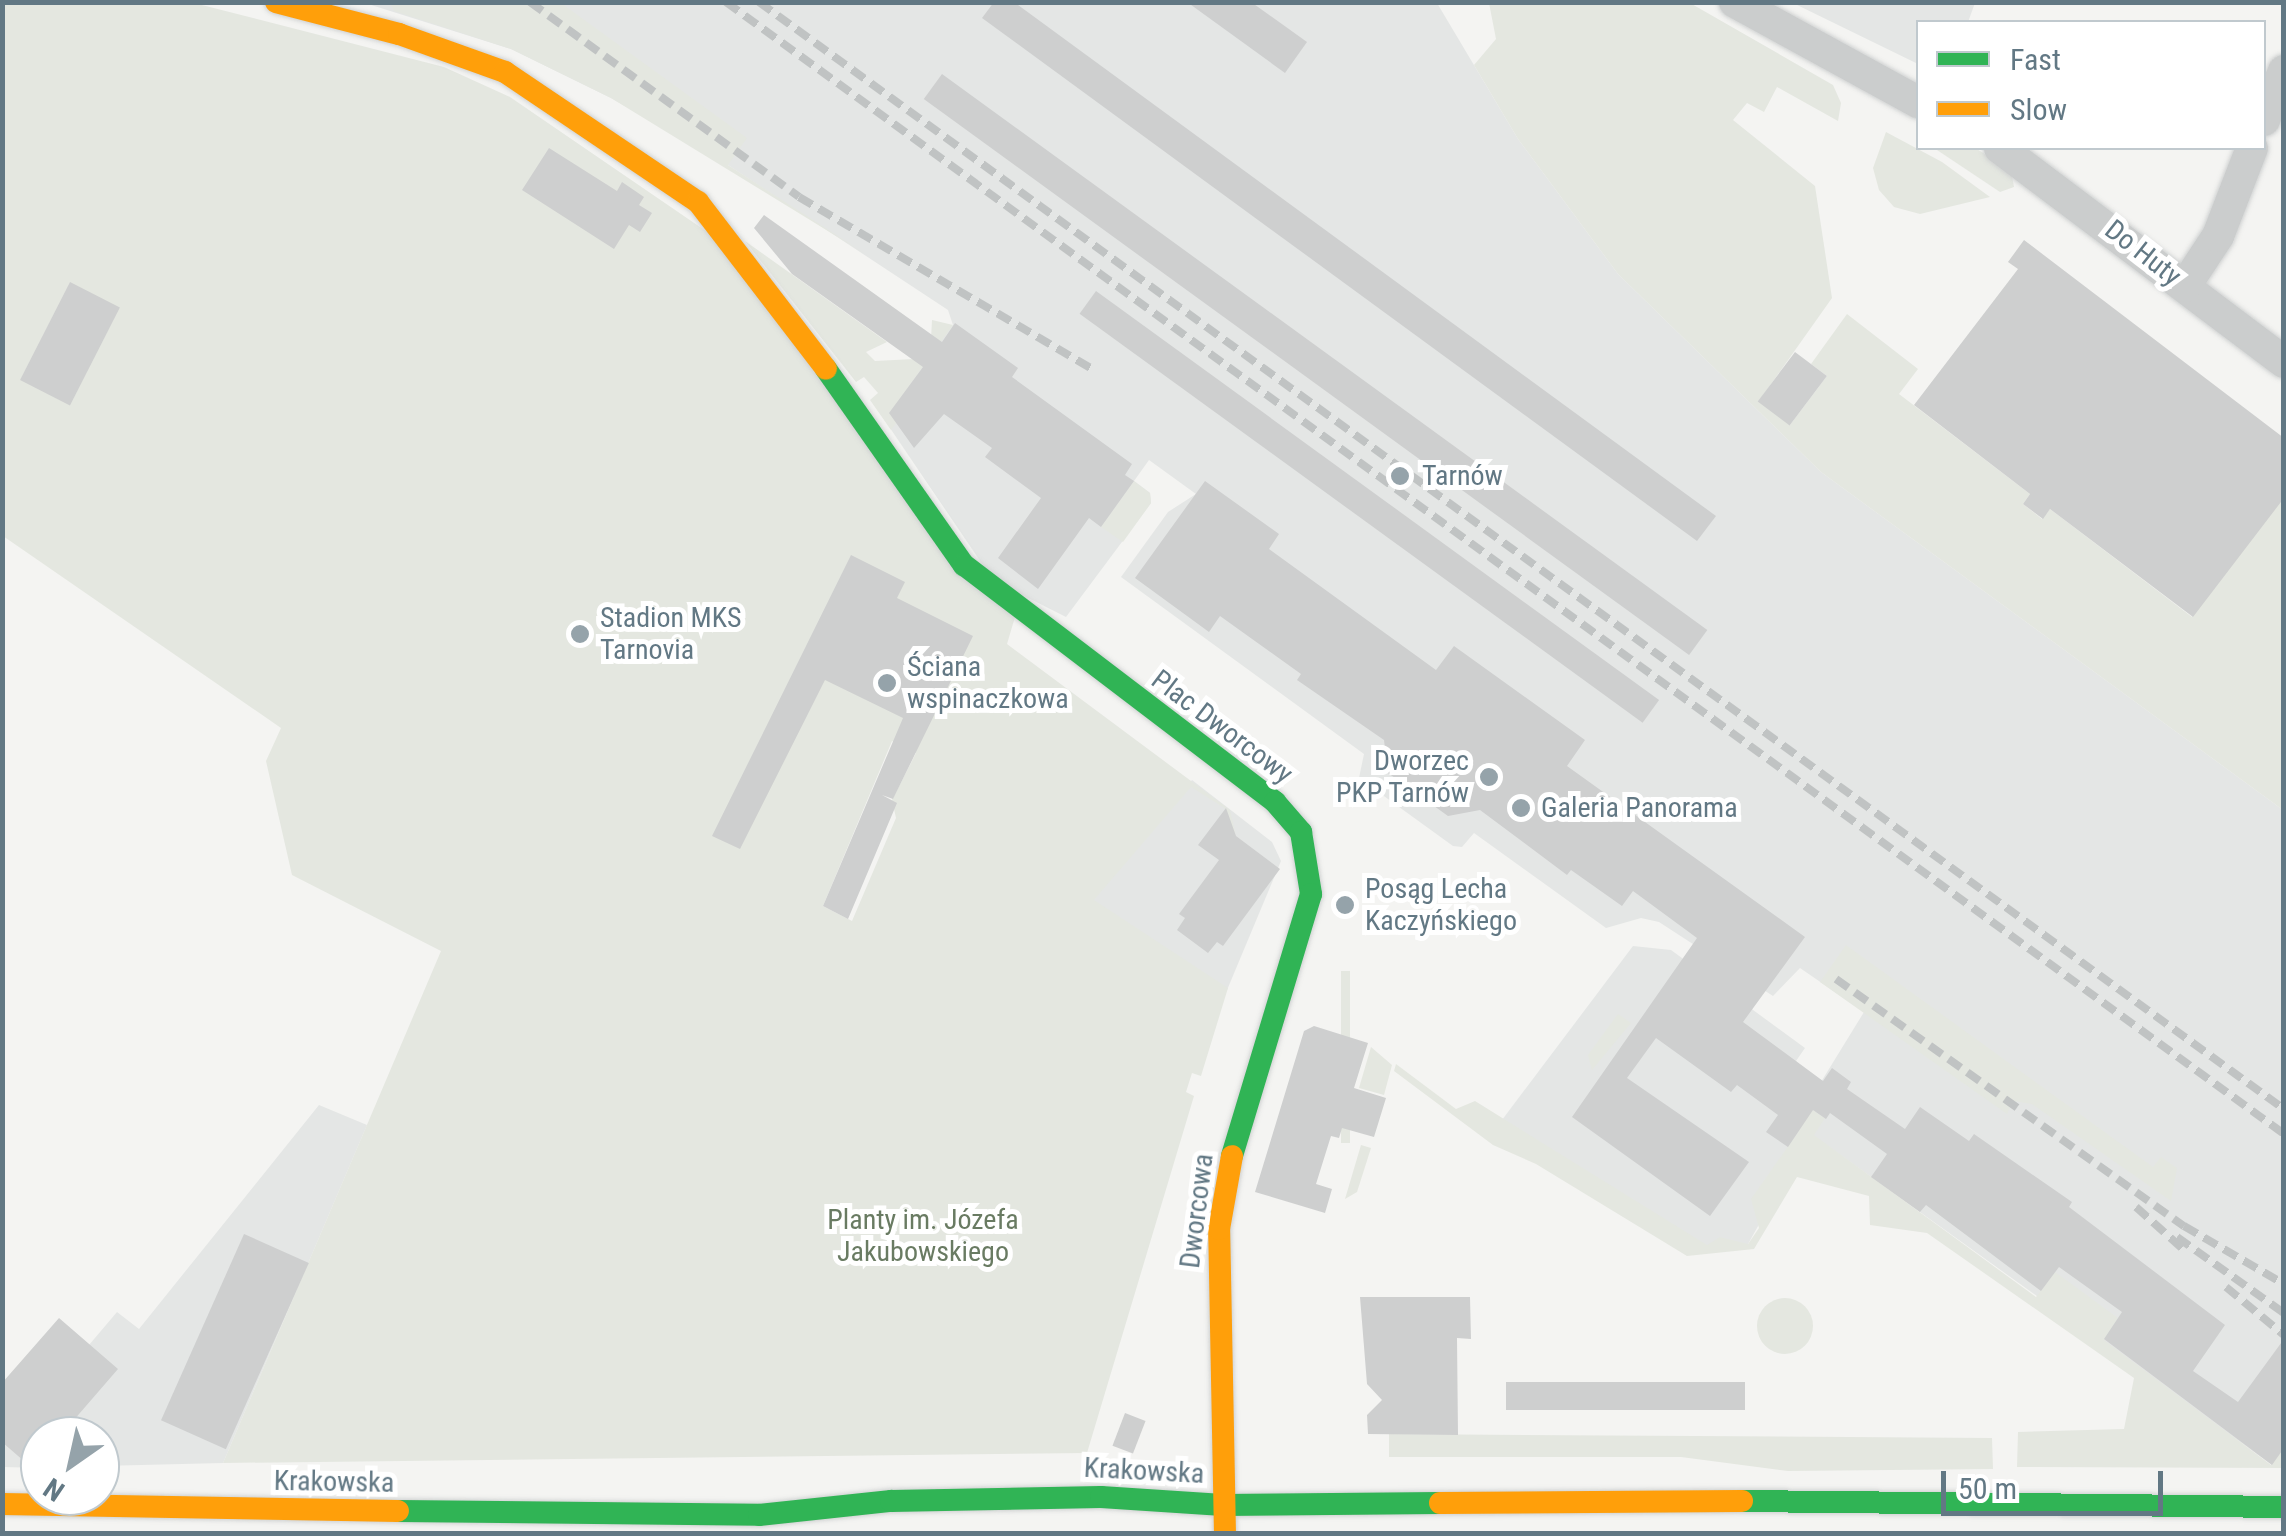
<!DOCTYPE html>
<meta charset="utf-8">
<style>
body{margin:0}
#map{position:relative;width:2286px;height:1536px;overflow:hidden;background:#f4f4f2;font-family:"Roboto Condensed",sans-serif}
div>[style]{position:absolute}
.built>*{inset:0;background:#e4e6e5}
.green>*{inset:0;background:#e4e7e0;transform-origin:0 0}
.round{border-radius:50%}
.building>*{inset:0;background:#cecfcf;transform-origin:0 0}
.roads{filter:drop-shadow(0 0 2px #d0d2d2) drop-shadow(0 0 2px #d0d2d2)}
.street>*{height:32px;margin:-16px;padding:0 16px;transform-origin:16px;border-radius:16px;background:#cbcdcd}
.fast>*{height:22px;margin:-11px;padding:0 11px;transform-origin:11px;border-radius:11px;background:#30b455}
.slow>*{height:22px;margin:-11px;padding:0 11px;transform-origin:11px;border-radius:11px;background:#ff9f0a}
.rail>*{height:8px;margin-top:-4px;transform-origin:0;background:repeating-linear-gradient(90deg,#c0c3c3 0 15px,transparent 0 23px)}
.dots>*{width:28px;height:28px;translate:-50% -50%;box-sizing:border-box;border:5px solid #fff;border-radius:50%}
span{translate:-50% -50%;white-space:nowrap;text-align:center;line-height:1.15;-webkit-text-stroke:10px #fff;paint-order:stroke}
.street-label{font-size:28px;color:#627884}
.poi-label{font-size:28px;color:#627884}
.left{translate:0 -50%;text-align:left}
.right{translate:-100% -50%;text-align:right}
.park-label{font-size:28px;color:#697b62}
.frame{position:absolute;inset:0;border:5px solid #627884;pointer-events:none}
.legend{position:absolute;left:1916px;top:20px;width:350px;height:130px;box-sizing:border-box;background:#fff;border:2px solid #c0c9ce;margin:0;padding:12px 18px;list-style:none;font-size:30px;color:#627884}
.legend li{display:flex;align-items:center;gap:20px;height:50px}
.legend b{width:50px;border:2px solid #c0c9ce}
.north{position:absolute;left:20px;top:1416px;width:100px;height:100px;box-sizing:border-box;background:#fff;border:2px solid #c0c9ce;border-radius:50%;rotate:214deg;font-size:28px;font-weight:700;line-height:40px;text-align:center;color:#627884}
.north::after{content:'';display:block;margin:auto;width:35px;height:45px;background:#95a3aa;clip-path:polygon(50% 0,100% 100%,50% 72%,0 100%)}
.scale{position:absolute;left:1941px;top:1471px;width:222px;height:45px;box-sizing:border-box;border:5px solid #627884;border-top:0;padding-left:12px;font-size:30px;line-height:35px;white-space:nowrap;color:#627884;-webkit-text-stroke:8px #fff;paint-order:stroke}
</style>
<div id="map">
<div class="built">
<i style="clip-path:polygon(1437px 3px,1518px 139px,1618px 274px,1821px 472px,2283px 810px,2284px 1448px,2272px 1465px,1810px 1133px,1748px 1244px,1689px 1251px,1502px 1120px,1633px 946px,1671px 950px,1805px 1048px,1796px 1061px,1813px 1095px,1864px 1012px,1800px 968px,1773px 996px,1659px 922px,1641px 918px,1606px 928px,1474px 833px,1462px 847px,1453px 846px,1359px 778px,1364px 754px,1121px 577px,1168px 512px,1196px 494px,1149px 460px,1134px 481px,1150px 493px,1151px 503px,1066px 617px,993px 580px,873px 403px,953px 325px,948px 310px,728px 165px,611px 98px,511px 49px,368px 4px)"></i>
<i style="clip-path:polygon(1793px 3px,1975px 3px,1968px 22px,1918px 22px,1918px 64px)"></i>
<i style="clip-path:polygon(1192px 780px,1272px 842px,1281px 861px,1227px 990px,1085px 900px)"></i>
<i style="clip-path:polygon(319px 1105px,367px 1125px,223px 1463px,100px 1466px,100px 1436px,40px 1436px,40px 1468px,3px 1467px,3px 1383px,89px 1345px,117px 1312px,139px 1329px)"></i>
</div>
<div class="green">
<i style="clip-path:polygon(evenodd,2px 3px,194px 3px,444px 67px,510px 97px,719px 240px,1015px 617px,1007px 644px,1230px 810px,1236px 836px,1226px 809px,1191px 787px,1094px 900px,1228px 988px,1201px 1076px,1192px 1073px,1186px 1092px,1194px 1096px,1087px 1453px,223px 1463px,441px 951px,292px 875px,266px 761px,281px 728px,3px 536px,2px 3px,892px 741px,916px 753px,892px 800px,896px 818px,852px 921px,823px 906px,892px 741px)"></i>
<i style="clip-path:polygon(390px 3px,561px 3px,747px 138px,728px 165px,867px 255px,611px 98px,511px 49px,394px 11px)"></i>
<i style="clip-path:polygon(1489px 3px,1690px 3px,1833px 85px,1841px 103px,1838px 121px,1777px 87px,1764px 112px,1747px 103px,1733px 120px,1815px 186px,1832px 298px,1759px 401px,1790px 425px,1827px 376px,1811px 364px,1847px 314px,1918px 369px,1899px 394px,2030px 494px,2023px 504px,2042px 519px,2050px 509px,2192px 617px,2283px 498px,2283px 810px,1821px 472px,1618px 274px,1518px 139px,1474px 65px,1496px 39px)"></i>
<i style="clip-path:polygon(1886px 132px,1942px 162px,1990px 197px,1920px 214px,1894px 207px,1879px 190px,1873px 168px)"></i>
<i style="clip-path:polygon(1934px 148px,1975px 148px,2011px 170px,2014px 187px,2000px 192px)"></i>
<i style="clip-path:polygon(745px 241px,887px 342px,866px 352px,875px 361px,914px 359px,931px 339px,932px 320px,953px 325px,909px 386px,907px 409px,891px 430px,870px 400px,878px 393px,864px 377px,856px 382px)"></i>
<i style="clip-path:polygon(1134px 481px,1150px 493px,1151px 503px,1123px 542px,1101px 527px)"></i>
<i style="clip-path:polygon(1846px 945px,2153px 1167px,2161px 1157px,2177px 1168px,2171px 1201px,2032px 1104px,2013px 1101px,2007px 1114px,1820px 982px)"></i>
<i style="left:1341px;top:971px;width:9px;height:172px"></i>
<i style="clip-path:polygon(1618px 1014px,1631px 1023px,1592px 1070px,1588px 1055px)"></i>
<i style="clip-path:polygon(1371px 1047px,1392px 1065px,1384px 1095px,1359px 1088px)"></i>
<i style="clip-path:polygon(1796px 1061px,1813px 1096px,1806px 1106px,1825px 1118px,1814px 1135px,2036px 1297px,2055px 1272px,2118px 1318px,2104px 1340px,2271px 1465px,2283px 1448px,2283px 1468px,2017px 1467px,2018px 1432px,2124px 1429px,2134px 1378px,1927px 1233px,1870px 1225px,1869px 1196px,1797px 1177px,1754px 1249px,1687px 1256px,1536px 1164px,1493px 1145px,1394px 1071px,1396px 1064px,1456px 1109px,1475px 1101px,1707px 1245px,1720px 1237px,1748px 1244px,1759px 1228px,1751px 1199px,1801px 1128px,1768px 1102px)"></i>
<i style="clip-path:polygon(1361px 1145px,1371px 1148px,1357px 1192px,1345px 1199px)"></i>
<i class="round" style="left:1757px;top:1298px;width:56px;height:56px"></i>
<i style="clip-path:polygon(1389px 1434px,1992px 1438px,1993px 1469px,1788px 1471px,1681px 1457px,1389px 1457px)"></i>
</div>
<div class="building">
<i style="clip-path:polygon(994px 2px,1014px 2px,1716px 516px,1697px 541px,982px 18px)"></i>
<i style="clip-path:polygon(1187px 2px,1251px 2px,1307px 42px,1285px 73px)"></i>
<i style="left:942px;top:74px;width:946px;height:31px;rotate:36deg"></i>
<i style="clip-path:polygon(549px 148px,617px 191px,622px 182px,644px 197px,639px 205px,652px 213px,640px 232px,629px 225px,614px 249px,522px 190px)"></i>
<i style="clip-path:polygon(764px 215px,942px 342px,955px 323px,1018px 368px,1012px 377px,1132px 464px,1125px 475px,1134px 481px,1101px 527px,1089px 518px,1038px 589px,998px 558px,1041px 498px,985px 457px,992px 448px,944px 414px,914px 448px,889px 413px,923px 367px,792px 274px,754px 228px)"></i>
<i style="clip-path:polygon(2024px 240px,2284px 438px,2284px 498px,2193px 617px,2050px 509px,2043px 519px,2023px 504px,2030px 494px,1914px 405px,2018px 269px,2008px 262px)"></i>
<i style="left:70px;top:282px;width:56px;height:110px;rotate:27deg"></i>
<i style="left:1096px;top:291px;width:696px;height:28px;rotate:36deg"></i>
<i style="left:1795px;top:352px;width:40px;height:62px;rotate:37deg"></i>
<i style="clip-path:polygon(1205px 481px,1279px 534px,1269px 549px,1436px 670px,1454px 646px,1585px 740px,1567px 766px,1805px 937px,1743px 1022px,1823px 1081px,1832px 1068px,1851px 1082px,1847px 1089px,1905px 1129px,1920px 1107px,1969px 1141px,1974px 1134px,2072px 1202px,2069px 1207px,2225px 1325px,2193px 1371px,2238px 1402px,2284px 1339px,2284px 1448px,2272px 1465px,2104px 1339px,2122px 1312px,2059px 1267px,2041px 1291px,1926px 1205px,1920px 1212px,1871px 1177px,1887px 1154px,1830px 1113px,1826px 1119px,1813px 1110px,1788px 1147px,1766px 1132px,1778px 1115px,1737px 1085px,1731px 1092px,1656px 1038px,1627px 1078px,1749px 1162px,1710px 1216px,1572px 1117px,1697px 938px,1633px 891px,1622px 906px,1571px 870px,1567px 875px,1480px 810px,1448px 816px,1388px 773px,1384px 740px,1297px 680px,1301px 674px,1220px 616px,1209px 632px,1135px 578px)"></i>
<i style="clip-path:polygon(851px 555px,905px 582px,897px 598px,973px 636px,893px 799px,882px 795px,897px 803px,848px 919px,823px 906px,903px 718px,825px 680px,740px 849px,712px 836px)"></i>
<i style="clip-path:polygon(1226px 808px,1236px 836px,1280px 869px,1223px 946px,1217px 942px,1208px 953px,1177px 930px,1185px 918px,1179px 914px,1219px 860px,1198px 845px)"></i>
<i style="clip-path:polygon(1314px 1026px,1368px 1043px,1354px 1088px,1386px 1098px,1374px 1137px,1342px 1128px,1339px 1138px,1331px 1136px,1316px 1184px,1332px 1189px,1325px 1213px,1255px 1192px,1304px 1031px)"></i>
<i style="left:244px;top:1234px;width:71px;height:204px;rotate:24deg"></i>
<i style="clip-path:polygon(1360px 1297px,1470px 1297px,1471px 1339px,1457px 1338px,1458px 1435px,1368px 1434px,1367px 1415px,1382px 1400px,1367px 1384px)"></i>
<i style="clip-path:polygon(59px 1318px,118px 1369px,60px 1436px,40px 1436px,40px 1475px,2px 1442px,2px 1383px)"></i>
<i style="left:1506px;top:1382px;width:239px;height:28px"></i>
<i style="left:1125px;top:1413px;width:22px;height:35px;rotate:21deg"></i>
</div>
<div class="roads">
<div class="street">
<i style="left:1735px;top:2px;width:209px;rotate:28.7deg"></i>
<i style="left:2264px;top:120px;width:53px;rotate:-67.8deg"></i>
<i style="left:2000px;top:148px;width:356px;rotate:37deg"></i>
<i style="left:2185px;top:286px;width:60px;rotate:-56.6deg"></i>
<i style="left:2218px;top:236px;width:94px;rotate:-68.9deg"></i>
</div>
<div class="fast">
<i style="left:826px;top:369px;width:240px;rotate:54.9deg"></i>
<i style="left:964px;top:565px;width:391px;rotate:37.3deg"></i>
<i style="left:1275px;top:802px;width:40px;rotate:49deg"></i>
<i style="left:1301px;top:832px;width:63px;rotate:80.8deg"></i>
<i style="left:1311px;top:894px;width:274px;rotate:106.8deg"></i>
<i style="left:1742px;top:1501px;width:542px;rotate:0.63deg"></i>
<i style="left:398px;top:1511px;width:361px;rotate:0.6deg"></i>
<i style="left:759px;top:1515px;width:133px;rotate:-6.1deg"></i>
<i style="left:891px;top:1501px;width:210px;rotate:-1.1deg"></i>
<i style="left:1101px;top:1497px;width:122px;rotate:3.8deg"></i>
<i style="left:1223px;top:1505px;width:217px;rotate:-0.5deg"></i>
</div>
<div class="slow">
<i style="left:276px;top:2px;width:127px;rotate:14.6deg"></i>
<i style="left:399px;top:34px;width:113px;rotate:19.7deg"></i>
<i style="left:505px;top:72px;width:233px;rotate:34deg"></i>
<i style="left:698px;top:202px;width:210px;rotate:52.5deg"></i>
<i style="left:1440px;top:1503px;width:302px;rotate:-0.4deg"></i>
<i style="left:2px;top:1504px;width:396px;rotate:1deg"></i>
<i style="left:1225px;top:1534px;width:305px;rotate:-91.1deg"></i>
<i style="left:1219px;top:1229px;width:74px;rotate:-79.9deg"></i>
</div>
</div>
<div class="rail">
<i style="left:530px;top:2px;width:332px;rotate:35.9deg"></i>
<i style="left:799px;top:197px;width:338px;rotate:30.4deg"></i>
<i style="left:726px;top:2px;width:1926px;rotate:36deg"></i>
<i style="left:759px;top:2px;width:1884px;rotate:35.98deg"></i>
<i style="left:1836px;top:979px;width:427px;rotate:35.4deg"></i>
<i style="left:2184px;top:1226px;width:116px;rotate:30.1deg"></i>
<i style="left:2136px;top:1207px;width:66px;rotate:41.9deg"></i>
<i style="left:2177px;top:1237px;width:131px;rotate:35.4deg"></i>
<i style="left:2226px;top:1287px;width:75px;rotate:39.6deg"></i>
</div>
<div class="dots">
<i style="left:1400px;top:476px;background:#95a3aa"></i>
<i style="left:580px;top:634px;background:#95a3aa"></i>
<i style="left:887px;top:683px;background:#95a3aa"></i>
<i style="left:1489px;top:777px;background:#95a3aa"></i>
<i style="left:1521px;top:808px;background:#95a3aa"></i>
<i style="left:1345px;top:905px;background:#95a3aa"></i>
</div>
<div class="street-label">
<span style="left:2143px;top:253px;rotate:38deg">Do Huty</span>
<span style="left:1222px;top:727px;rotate:37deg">Plac Dworcowy</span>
<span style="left:1197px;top:1211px;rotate:-83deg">Dworcowa</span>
<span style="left:1144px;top:1471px;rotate:3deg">Krakowska</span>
<span style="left:334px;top:1482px;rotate:1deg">Krakowska</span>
</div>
<div class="poi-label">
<span class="left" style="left:1422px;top:476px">Tarnów</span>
<span class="left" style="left:600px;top:634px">Stadion MKS<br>Tarnovia</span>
<span class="left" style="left:907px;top:683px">Ściana<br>wspinaczkowa</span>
<span class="right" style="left:1469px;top:777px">Dworzec<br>PKP Tarnów</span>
<span class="left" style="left:1541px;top:808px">Galeria Panorama</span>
<span class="left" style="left:1365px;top:905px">Posąg Lecha<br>Kaczyńskiego</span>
</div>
<div class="park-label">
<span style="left:923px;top:1236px">Planty im. Józefa<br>Jakubowskiego</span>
</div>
<div class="frame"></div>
<ul class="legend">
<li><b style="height:12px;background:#30b455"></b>Fast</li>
<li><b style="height:12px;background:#ff9f0a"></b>Slow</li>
</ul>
<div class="north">N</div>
<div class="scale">50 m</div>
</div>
